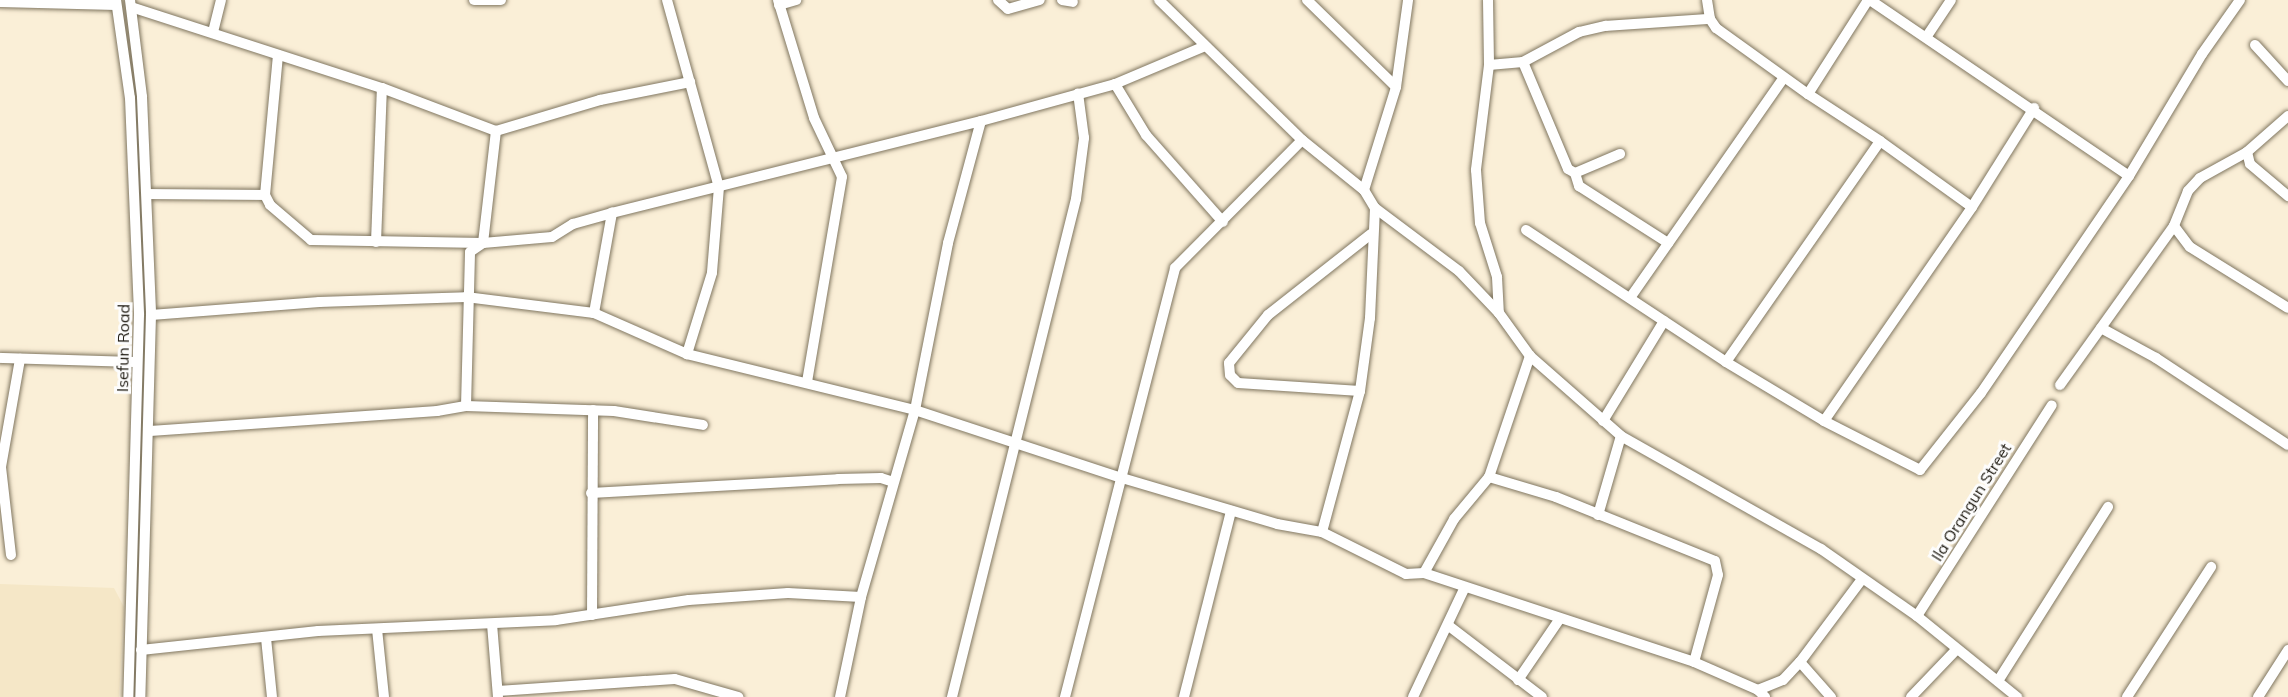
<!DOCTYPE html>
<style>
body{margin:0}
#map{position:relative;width:2288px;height:697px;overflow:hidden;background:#faefd7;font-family:Mulish,sans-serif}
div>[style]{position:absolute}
.built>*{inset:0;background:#f5e7c7}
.roads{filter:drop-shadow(0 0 2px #807660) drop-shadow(0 0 2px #807660)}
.minor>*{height:10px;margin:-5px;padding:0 5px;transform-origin:5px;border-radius:5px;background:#fff}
span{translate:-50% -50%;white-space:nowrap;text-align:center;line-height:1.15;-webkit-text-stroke:6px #fdfdfd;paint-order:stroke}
.street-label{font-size:16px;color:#1e1a11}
</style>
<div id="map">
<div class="built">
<i style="clip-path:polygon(0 584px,114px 588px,124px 607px,119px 697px,0 697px)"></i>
</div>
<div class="roads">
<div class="minor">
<i style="left:116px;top:0;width:99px;rotate:81.9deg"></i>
<i style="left:130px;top:98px;width:217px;rotate:87.6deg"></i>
<i style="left:139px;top:315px;width:382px;rotate:91.6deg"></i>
<i style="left:130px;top:0;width:98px;rotate:82.9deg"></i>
<i style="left:142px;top:97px;width:218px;rotate:87.6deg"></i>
<i style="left:151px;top:315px;width:382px;rotate:91.6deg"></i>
<i style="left:474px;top:0;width:27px"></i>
<i style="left:667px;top:0;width:194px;rotate:74.5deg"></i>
<i style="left:719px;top:187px;width:86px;rotate:94.7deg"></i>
<i style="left:712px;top:273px;width:85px;rotate:107.2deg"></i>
<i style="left:778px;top:0;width:123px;rotate:73deg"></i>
<i style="left:814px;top:118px;width:65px;rotate:64.6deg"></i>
<i style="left:842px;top:177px;width:207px;rotate:99.7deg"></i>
<i style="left:998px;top:0;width:13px;rotate:42deg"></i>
<i style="left:1008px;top:9px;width:33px;rotate:-16deg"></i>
<i style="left:1062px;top:0;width:11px;rotate:10deg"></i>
<i style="left:1159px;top:0;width:200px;rotate:44.4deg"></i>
<i style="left:1302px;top:140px;width:80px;rotate:38.9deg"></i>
<i style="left:1364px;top:190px;width:21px;rotate:59deg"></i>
<i style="left:1375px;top:208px;width:105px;rotate:36.9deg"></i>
<i style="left:1459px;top:271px;width:58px;rotate:46.4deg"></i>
<i style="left:1499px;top:313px;width:53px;rotate:54.2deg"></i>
<i style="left:1530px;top:356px;width:121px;rotate:41.3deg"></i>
<i style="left:1621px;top:436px;width:230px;rotate:29.5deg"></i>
<i style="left:1821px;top:549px;width:117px;rotate:34.9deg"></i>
<i style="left:1917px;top:616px;width:129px;rotate:39deg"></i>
<i style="left:1307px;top:0;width:124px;rotate:44.3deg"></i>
<i style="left:1488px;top:0;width:65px;rotate:89.1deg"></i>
<i style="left:1489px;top:65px;width:106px;rotate:97.1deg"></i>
<i style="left:1476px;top:170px;width:53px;rotate:85.7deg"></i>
<i style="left:1480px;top:223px;width:57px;rotate:72.5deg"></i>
<i style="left:1497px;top:277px;width:36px;rotate:87deg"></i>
<i style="left:1707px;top:0;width:19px;rotate:81deg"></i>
<i style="left:1710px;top:19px;width:11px;rotate:56deg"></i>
<i style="left:1716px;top:28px;width:113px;rotate:35.7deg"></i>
<i style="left:1808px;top:94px;width:112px;rotate:-57.4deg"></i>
<i style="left:1870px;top:0;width:313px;rotate:34.2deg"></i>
<i style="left:0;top:2px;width:116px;rotate:1.5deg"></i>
<i style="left:779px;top:5px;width:18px;rotate:-16deg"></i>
<i style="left:131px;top:7px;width:264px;rotate:17.9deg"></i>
<i style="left:382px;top:88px;width:122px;rotate:20.7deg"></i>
<i style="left:496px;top:131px;width:109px;rotate:-16.6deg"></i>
<i style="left:600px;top:100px;width:92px;rotate:-11.3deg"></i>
<i style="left:213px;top:32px;width:33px;rotate:-76deg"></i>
<i style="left:1927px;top:36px;width:43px;rotate:-56.3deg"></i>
<i style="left:2255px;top:45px;width:49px;rotate:47.5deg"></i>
<i style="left:278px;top:55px;width:141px;rotate:95.3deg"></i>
<i style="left:265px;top:195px;width:11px;rotate:63deg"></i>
<i style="left:270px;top:205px;width:54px;rotate:40.5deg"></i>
<i style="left:311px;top:240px;width:172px;rotate:1deg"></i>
<i style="left:483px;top:243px;width:69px;rotate:-5deg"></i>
<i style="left:552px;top:237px;width:25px;rotate:-32deg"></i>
<i style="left:573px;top:224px;width:41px;rotate:-15.8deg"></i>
<i style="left:612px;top:213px;width:380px;rotate:-14deg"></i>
<i style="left:981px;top:121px;width:139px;rotate:-15.4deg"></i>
<i style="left:1115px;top:84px;width:95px;rotate:-22.8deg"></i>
<i style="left:1523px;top:62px;width:116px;rotate:67.2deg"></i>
<i style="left:1568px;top:169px;width:8px;rotate:30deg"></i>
<i style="left:1575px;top:173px;width:49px;rotate:-22.9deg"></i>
<i style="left:1489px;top:65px;width:34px;rotate:-5deg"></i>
<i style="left:1523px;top:62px;width:64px;rotate:-28.2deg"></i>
<i style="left:1579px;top:32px;width:28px;rotate:-13deg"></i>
<i style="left:1606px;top:26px;width:104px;rotate:-3.9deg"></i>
<i style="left:1115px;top:84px;width:60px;rotate:58.7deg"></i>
<i style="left:1146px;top:135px;width:116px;rotate:48.5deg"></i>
<i style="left:1808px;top:94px;width:86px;rotate:33.1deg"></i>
<i style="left:2288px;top:116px;width:55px;rotate:138.7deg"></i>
<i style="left:2247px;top:152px;width:54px;rotate:151deg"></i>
<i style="left:2200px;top:178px;width:18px;rotate:133deg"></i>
<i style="left:2188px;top:191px;width:38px;rotate:112deg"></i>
<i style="left:2174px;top:226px;width:26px;rotate:53deg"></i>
<i style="left:2190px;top:247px;width:115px;rotate:31.9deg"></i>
<i style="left:2247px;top:152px;width:12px;rotate:76deg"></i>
<i style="left:2250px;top:164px;width:50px;rotate:40.1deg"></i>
<i style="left:1575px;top:173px;width:14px;rotate:73deg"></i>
<i style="left:1579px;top:186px;width:106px;rotate:32.6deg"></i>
<i style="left:1364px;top:190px;width:108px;rotate:-72.7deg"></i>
<i style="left:1396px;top:87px;width:88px;rotate:-82.1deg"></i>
<i style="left:148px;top:194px;width:117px;rotate:0.5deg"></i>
<i style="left:1526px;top:230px;width:240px;rotate:33.4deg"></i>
<i style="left:1726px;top:362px;width:114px;rotate:31deg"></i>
<i style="left:1824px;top:421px;width:108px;rotate:27deg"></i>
<i style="left:1920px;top:470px;width:98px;rotate:-51.6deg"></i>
<i style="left:1981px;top:393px;width:263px;rotate:-55.7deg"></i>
<i style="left:2129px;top:176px;width:142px;rotate:-59.1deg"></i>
<i style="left:2202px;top:54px;width:66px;rotate:-54.9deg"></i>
<i style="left:376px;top:242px;width:154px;rotate:-87.8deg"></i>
<i style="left:1630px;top:298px;width:267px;rotate:-55.1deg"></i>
<i style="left:594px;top:313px;width:102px;rotate:-79.8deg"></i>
<i style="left:151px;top:315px;width:169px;rotate:-4.4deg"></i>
<i style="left:319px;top:302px;width:147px;rotate:-1.9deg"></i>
<i style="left:466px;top:297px;width:129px;rotate:7.1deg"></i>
<i style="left:594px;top:313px;width:102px;rotate:23.8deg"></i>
<i style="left:687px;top:354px;width:235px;rotate:13.8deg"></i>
<i style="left:915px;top:410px;width:218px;rotate:18.2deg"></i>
<i style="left:1122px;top:478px;width:162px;rotate:16.5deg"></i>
<i style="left:1277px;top:524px;width:46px;rotate:10.1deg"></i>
<i style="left:1322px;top:532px;width:94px;rotate:26.6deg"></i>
<i style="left:1406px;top:574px;width:18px;rotate:-3deg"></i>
<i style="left:1424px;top:573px;width:284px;rotate:18.2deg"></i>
<i style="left:1694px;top:662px;width:70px;rotate:23.6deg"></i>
<i style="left:1758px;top:690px;width:10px;rotate:45deg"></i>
<i style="left:2101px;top:328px;width:63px;rotate:28.6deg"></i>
<i style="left:2156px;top:358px;width:158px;rotate:33.4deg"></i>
<i style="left:0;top:358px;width:137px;rotate:1.7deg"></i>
<i style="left:1726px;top:362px;width:269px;rotate:-55.1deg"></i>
<i style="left:1880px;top:141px;width:113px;rotate:35.7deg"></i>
<i style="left:2060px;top:385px;width:196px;rotate:-54.4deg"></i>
<i style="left:1360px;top:391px;width:122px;rotate:-176.2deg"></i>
<i style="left:1238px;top:383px;width:11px;rotate:-135deg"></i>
<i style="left:1230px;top:375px;width:12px;rotate:-95deg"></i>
<i style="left:1229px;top:363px;width:62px;rotate:-50.9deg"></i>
<i style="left:1268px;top:315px;width:131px;rotate:-38.2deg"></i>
<i style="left:466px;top:406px;width:154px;rotate:-88.5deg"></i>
<i style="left:470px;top:252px;width:16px;rotate:-35deg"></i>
<i style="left:483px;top:243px;width:113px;rotate:-83.4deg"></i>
<i style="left:1603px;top:421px;width:117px;rotate:-58.6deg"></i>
<i style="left:1824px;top:421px;width:260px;rotate:-55.3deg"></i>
<i style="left:1972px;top:207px;width:117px;rotate:-57.9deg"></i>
<i style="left:150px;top:431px;width:288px;rotate:-4deg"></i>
<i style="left:437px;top:411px;width:29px;rotate:-10deg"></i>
<i style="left:466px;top:406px;width:148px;rotate:1.9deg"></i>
<i style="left:614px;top:411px;width:90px;rotate:8.9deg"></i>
<i style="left:1489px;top:477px;width:70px;rotate:16.6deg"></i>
<i style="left:1556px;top:497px;width:171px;rotate:21.9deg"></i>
<i style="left:1715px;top:561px;width:14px;rotate:78deg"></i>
<i style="left:1718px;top:575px;width:90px;rotate:105.4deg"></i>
<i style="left:591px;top:493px;width:247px;rotate:-3.2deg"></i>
<i style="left:838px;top:479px;width:43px;rotate:-1.3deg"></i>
<i style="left:881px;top:478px;width:13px;rotate:18deg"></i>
<i style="left:1598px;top:515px;width:82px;rotate:-73.8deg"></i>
<i style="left:1322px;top:532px;width:146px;rotate:-74.9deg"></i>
<i style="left:1360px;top:391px;width:74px;rotate:-82.2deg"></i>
<i style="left:1370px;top:318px;width:110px;rotate:-87.4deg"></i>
<i style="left:11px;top:555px;width:89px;rotate:-96.5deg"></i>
<i style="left:1px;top:467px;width:110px;rotate:-80deg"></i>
<i style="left:1424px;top:573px;width:62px;rotate:-60.9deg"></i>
<i style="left:1454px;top:519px;width:55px;rotate:-50.2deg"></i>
<i style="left:1489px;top:477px;width:128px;rotate:-71.3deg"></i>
<i style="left:592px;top:615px;width:205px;rotate:-89.7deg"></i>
<i style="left:1917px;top:616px;width:250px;rotate:-57.4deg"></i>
<i style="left:492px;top:624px;width:73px;rotate:85.3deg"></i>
<i style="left:1449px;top:626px;width:117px;rotate:37.4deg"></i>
<i style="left:377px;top:629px;width:68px;rotate:84.1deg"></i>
<i style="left:266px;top:638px;width:59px;rotate:84.2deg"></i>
<i style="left:141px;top:650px;width:178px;rotate:-6.1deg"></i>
<i style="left:318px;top:631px;width:238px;rotate:-2.6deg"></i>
<i style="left:556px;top:620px;width:134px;rotate:-8.6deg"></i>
<i style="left:689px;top:600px;width:99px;rotate:-4deg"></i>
<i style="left:788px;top:593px;width:73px;rotate:3.1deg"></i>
<i style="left:1800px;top:662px;width:47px;rotate:48.5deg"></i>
<i style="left:1518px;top:680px;width:73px;rotate:-55.7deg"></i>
<i style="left:1998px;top:681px;width:206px;rotate:-57.7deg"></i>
<i style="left:1758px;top:690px;width:27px;rotate:-22deg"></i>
<i style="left:1783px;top:680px;width:25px;rotate:-47deg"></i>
<i style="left:1800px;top:662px;width:104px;rotate:-53.2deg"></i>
<i style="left:498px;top:691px;width:177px;rotate:-3.9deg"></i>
<i style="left:675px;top:679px;width:66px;rotate:15.9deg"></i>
<i style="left:840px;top:697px;width:102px;rotate:-78.1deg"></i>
<i style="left:861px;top:597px;width:195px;rotate:-73.9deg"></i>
<i style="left:915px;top:410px;width:170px;rotate:-78.8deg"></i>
<i style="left:948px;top:243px;width:126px;rotate:-74.9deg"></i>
<i style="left:952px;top:697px;width:513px;rotate:-76.02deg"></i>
<i style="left:1076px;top:199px;width:62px;rotate:-82.5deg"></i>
<i style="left:1084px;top:138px;width:45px;rotate:-97.6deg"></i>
<i style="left:1065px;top:697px;width:443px;rotate:-75.6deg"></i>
<i style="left:1175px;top:268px;width:180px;rotate:-45.2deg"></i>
<i style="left:1184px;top:697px;width:192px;rotate:-75.8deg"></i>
<i style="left:1413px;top:697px;width:119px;rotate:-64.7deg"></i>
<i style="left:1911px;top:697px;width:65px;rotate:-46.2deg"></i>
<i style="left:2127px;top:697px;width:155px;rotate:-57.1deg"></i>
<i style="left:2258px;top:697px;width:56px;rotate:-57.4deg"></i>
</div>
</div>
<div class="street-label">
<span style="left:123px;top:348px;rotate:-89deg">Isefun Road</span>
<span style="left:1971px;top:502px;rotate:-58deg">Ila Orangun Street</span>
</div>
</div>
